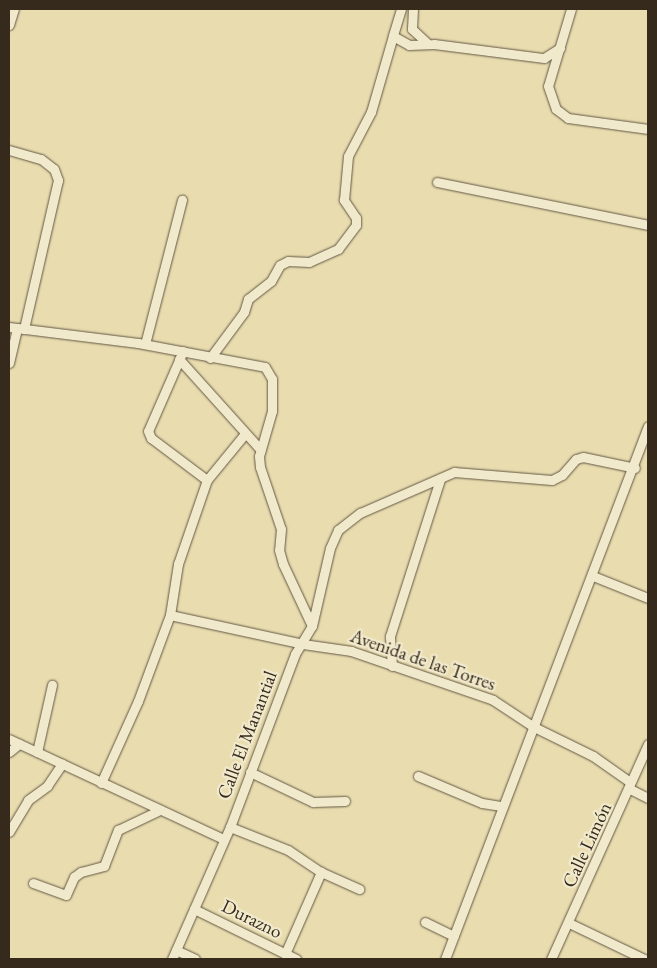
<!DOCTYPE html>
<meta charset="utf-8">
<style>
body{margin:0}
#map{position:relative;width:657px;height:968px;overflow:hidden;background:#e9ddb0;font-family:"EB Garamond",serif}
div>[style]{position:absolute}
.roads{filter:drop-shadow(0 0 1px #635742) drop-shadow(0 0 1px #635742)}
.street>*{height:9px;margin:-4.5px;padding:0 4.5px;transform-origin:4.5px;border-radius:4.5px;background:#f1e9cc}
span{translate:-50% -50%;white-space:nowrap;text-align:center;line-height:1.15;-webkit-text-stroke:4.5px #f1e9cc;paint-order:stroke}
.street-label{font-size:19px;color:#362a1d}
.frame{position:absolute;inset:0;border:10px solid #362a1d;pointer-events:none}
</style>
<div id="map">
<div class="roads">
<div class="street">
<i style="left:401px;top:9px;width:28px;rotate:107deg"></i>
<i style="left:393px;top:36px;width:18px;rotate:29deg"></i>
<i style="left:409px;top:45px;width:25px;rotate:-2deg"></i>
<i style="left:434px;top:44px;width:111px;rotate:7.3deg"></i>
<i style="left:544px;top:58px;width:19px;rotate:-32deg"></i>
<i style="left:413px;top:9px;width:20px;rotate:93deg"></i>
<i style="left:412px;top:29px;width:22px;rotate:43deg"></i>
<i style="left:571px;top:9px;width:80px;rotate:106.6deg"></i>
<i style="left:548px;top:86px;width:24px;rotate:71deg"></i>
<i style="left:556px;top:109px;width:15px;rotate:37deg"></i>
<i style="left:568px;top:118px;width:81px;rotate:7.8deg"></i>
<i style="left:9px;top:25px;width:17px;rotate:-73deg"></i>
<i style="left:9px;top:150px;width:33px;rotate:16deg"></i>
<i style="left:41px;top:159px;width:16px;rotate:38deg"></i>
<i style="left:54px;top:169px;width:12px;rotate:70deg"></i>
<i style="left:58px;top:180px;width:153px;rotate:102.9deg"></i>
<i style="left:437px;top:182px;width:215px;rotate:11.5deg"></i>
<i style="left:9px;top:327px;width:130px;rotate:7.1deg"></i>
<i style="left:138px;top:343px;width:129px;rotate:10.7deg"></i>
<i style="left:265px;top:367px;width:14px;rotate:60deg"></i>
<i style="left:272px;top:379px;width:32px;rotate:90deg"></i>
<i style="left:272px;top:411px;width:47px;rotate:106.1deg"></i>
<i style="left:259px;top:456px;width:11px;rotate:85deg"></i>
<i style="left:260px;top:467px;width:65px;rotate:71.3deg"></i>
<i style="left:281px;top:529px;width:21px;rotate:95deg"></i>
<i style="left:279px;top:550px;width:15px;rotate:74deg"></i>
<i style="left:283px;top:564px;width:68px;rotate:64.9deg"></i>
<i style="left:145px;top:344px;width:149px;rotate:-75.6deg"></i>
<i style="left:183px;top:351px;width:87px;rotate:113.6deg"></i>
<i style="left:148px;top:431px;width:8px;rotate:67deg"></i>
<i style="left:151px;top:438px;width:70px;rotate:36.9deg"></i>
<i style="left:210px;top:358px;width:57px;rotate:-53.5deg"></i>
<i style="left:244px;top:312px;width:14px;rotate:-73deg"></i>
<i style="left:248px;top:299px;width:29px;rotate:-38deg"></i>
<i style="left:271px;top:281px;width:18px;rotate:-61deg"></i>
<i style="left:280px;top:265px;width:9px;rotate:-27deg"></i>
<i style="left:288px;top:261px;width:21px;rotate:3deg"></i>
<i style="left:309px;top:262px;width:32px;rotate:-24deg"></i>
<i style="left:338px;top:249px;width:30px;rotate:-53deg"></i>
<i style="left:356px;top:225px;width:7px;rotate:-90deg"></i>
<i style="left:356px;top:218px;width:22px;rotate:-124deg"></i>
<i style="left:344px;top:200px;width:44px;rotate:-84.8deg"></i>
<i style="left:348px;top:156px;width:50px;rotate:-62.4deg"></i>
<i style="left:371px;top:112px;width:79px;rotate:-73.9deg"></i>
<i style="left:179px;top:359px;width:122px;rotate:48deg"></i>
<i style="left:9px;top:363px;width:36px;rotate:-77deg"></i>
<i style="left:593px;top:576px;width:59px;rotate:21.8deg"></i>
<i style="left:170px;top:615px;width:136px;rotate:12.3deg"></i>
<i style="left:303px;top:644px;width:49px;rotate:8.3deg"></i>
<i style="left:351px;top:651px;width:150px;rotate:19deg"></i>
<i style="left:493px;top:700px;width:49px;rotate:33.4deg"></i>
<i style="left:534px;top:727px;width:66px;rotate:26.2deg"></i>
<i style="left:593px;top:756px;width:45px;rotate:35.1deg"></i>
<i style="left:392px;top:666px;width:30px;rotate:-94deg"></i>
<i style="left:390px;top:636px;width:165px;rotate:-72.3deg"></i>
<i style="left:9px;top:739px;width:236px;rotate:25deg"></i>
<i style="left:9px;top:752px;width:13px;rotate:-39deg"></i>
<i style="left:37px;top:752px;width:69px;rotate:-77.4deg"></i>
<i style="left:250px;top:772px;width:70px;rotate:25.5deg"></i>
<i style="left:313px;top:802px;width:32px;rotate:-2deg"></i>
<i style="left:418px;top:776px;width:69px;rotate:22.9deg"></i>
<i style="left:482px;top:803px;width:20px;rotate:9deg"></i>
<i style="left:101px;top:783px;width:90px;rotate:-65.7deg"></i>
<i style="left:138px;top:701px;width:92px;rotate:-69.6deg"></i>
<i style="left:170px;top:615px;width:52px;rotate:-81.1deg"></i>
<i style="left:178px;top:564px;width:89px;rotate:-71deg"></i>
<i style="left:207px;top:480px;width:58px;rotate:-50.6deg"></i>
<i style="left:630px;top:789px;width:20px;rotate:27deg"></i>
<i style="left:230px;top:827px;width:62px;rotate:21.6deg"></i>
<i style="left:288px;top:850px;width:40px;rotate:34deg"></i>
<i style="left:9px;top:832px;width:37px;rotate:-59deg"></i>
<i style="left:28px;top:800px;width:24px;rotate:-36deg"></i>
<i style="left:47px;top:786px;width:27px;rotate:-56deg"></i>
<i style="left:33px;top:883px;width:35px;rotate:20deg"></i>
<i style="left:66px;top:895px;width:20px;rotate:-66deg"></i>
<i style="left:74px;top:877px;width:9px;rotate:-36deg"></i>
<i style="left:81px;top:872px;width:24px;rotate:-15deg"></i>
<i style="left:104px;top:866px;width:39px;rotate:-69deg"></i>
<i style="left:118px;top:830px;width:47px;rotate:-25.5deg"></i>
<i style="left:194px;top:909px;width:114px;rotate:26.1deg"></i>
<i style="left:425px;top:922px;width:32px;rotate:26deg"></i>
<i style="left:569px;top:923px;width:83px;rotate:25.6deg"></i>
<i style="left:176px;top:950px;width:21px;rotate:25deg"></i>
<i style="left:285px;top:954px;width:90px;rotate:-66.3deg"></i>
<i style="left:321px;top:872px;width:42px;rotate:24.1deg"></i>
<i style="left:172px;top:959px;width:144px;rotate:-66.3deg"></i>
<i style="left:230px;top:827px;width:185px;rotate:-69.4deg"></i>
<i style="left:295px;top:654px;width:33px;rotate:-59deg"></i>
<i style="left:312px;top:626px;width:80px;rotate:-77deg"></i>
<i style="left:330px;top:548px;width:20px;rotate:-66deg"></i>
<i style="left:338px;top:530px;width:28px;rotate:-38deg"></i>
<i style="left:360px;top:513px;width:103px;rotate:-23.6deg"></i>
<i style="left:454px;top:472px;width:98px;rotate:4.7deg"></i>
<i style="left:552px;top:480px;width:11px;rotate:-27deg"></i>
<i style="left:562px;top:475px;width:21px;rotate:-49deg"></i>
<i style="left:576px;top:459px;width:7px;rotate:-16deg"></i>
<i style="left:583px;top:457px;width:53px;rotate:11.9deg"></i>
<i style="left:445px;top:959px;width:570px;rotate:-69.15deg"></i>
<i style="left:551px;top:959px;width:236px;rotate:-65.7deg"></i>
</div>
</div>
<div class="street-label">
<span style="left:423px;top:660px;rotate:19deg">Avenida de las Torres</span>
<span style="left:247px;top:735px;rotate:-69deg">Calle El Manantial</span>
<span style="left:587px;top:845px;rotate:-65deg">Calle Limón</span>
<span style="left:252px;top:919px;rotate:26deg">Durazno</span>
</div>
<div class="frame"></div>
</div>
